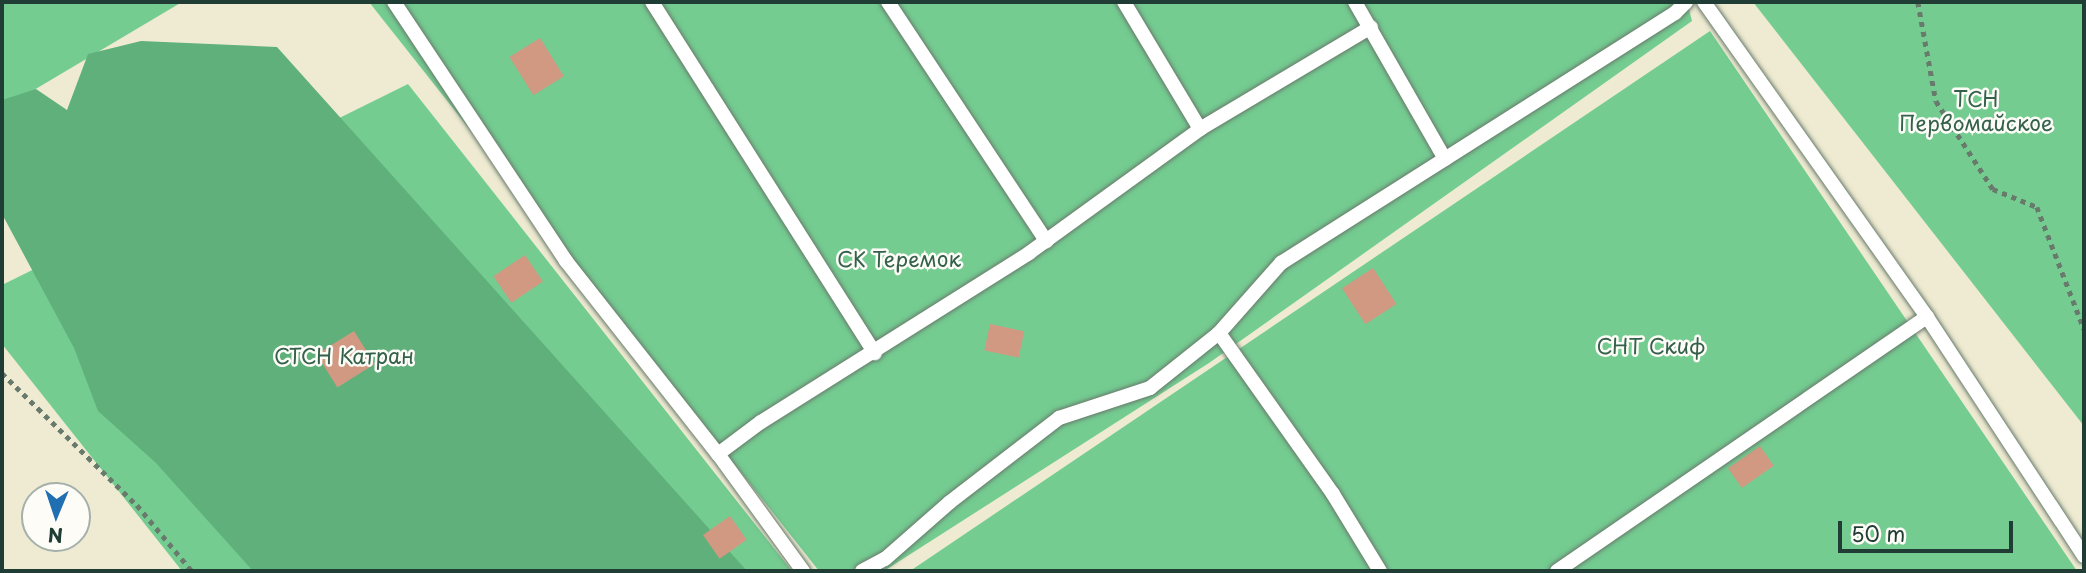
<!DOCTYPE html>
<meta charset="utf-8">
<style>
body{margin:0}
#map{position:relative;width:2086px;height:573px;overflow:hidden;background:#efebd2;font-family:"Playpen Sans",sans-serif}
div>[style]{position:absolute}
.green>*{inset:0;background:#74cc91}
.forest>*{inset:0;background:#5fb07b}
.building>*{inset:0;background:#d19981;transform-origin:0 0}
.path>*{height:4.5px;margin-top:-2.25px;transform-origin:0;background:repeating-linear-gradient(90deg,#687a6b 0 5px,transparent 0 10px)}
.roads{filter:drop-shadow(0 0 2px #687a6b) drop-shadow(0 0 2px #687a6b)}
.lane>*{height:14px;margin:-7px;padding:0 7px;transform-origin:7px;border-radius:7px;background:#fff}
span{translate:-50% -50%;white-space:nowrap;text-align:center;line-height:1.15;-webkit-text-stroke:5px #fdfcf7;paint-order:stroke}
.park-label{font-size:21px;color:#34614b}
.frame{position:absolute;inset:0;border:4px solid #1f3d34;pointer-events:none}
.north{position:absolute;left:21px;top:482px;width:70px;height:70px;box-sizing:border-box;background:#fdfcf7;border:2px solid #a4b0a9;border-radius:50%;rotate:182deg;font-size:19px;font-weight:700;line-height:28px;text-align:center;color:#1f3d34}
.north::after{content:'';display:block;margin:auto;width:24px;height:32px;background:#1f6fb2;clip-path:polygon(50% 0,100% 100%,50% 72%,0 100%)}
.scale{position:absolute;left:1838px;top:521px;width:175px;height:32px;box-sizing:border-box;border:4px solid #1f3d34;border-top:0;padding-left:9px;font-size:21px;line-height:24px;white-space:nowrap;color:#1f3d34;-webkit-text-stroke:5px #fdfcf7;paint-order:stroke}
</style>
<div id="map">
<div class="green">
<i style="clip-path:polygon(2px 2px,182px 2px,2px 109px)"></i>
<i style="clip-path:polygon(369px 2px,1687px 2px,1692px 21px,1209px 363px,884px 571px,819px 571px)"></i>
<i style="clip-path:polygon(1753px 2px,2084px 2px,2084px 426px)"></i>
<i style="clip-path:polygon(1710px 31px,2077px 571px,910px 571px)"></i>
<i style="clip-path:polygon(408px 84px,792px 571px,182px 571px,2px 344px,2px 285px)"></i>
</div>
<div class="forest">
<i style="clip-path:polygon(141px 41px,277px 47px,747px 571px,253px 571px,156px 463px,98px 411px,74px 348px,2px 214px,2px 100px,36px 89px,67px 110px,88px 54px)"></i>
</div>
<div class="building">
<i style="left:540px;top:38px;width:45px;height:36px;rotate:58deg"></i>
<i style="left:525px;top:255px;width:32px;height:38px;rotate:56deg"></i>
<i style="left:1373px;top:268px;width:43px;height:37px;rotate:57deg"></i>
<i style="left:990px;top:324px;width:35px;height:27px;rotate:12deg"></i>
<i style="left:354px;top:331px;width:39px;height:44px;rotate:58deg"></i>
<i style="left:1760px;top:446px;width:24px;height:39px;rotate:55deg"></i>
<i style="left:730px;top:516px;width:29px;height:33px;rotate:55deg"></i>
</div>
<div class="path">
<i style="left:1918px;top:2px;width:101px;rotate:79.7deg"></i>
<i style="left:1936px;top:101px;width:105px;rotate:57.1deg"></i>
<i style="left:1993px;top:189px;width:48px;rotate:22.2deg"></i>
<i style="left:2037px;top:207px;width:131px;rotate:68.9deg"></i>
<i style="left:2px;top:373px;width:189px;rotate:44.4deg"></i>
<i style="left:137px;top:505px;width:86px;rotate:50.2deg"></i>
</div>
<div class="roads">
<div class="lane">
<i style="left:394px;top:2px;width:311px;rotate:56.4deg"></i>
<i style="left:566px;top:261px;width:246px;rotate:51.8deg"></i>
<i style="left:718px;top:454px;width:145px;rotate:54deg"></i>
<i style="left:652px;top:2px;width:416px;rotate:57.6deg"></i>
<i style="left:888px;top:2px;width:287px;rotate:56.5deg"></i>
<i style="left:1124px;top:2px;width:148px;rotate:59.1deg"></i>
<i style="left:1355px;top:2px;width:181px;rotate:60.2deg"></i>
<i style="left:1704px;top:2px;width:386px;rotate:54.7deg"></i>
<i style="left:1927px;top:317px;width:286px;rotate:56.7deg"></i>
<i style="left:1219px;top:333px;width:197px;rotate:54.7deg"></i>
<i style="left:1333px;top:494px;width:90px;rotate:58.6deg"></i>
<i style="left:718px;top:454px;width:54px;rotate:-36.7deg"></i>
<i style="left:761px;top:422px;width:317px;rotate:-32.2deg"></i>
<i style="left:1029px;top:253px;width:211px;rotate:-35.9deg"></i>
<i style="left:1200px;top:129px;width:199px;rotate:-30.8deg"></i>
<i style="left:862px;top:571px;width:26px;rotate:-28deg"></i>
<i style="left:885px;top:559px;width:86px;rotate:-41.2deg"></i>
<i style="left:950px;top:502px;width:138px;rotate:-37.6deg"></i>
<i style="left:1059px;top:418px;width:96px;rotate:-18.2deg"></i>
<i style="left:1150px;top:388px;width:88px;rotate:-38.6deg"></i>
<i style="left:1219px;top:333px;width:94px;rotate:-48.5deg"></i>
<i style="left:1281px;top:263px;width:467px;rotate:-32.4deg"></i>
<i style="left:1675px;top:13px;width:16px;rotate:-45deg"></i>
<i style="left:1557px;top:571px;width:449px;rotate:-34.5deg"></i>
</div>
</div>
<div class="park-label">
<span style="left:1976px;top:110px">ТСН<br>Первомайское</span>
<span style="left:899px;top:258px">СК Теремок</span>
<span style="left:1651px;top:345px">СНТ Скиф</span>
<span style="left:344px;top:355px">СТСН Катран</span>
</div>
<div class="frame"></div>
<div class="north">N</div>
<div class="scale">50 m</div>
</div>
